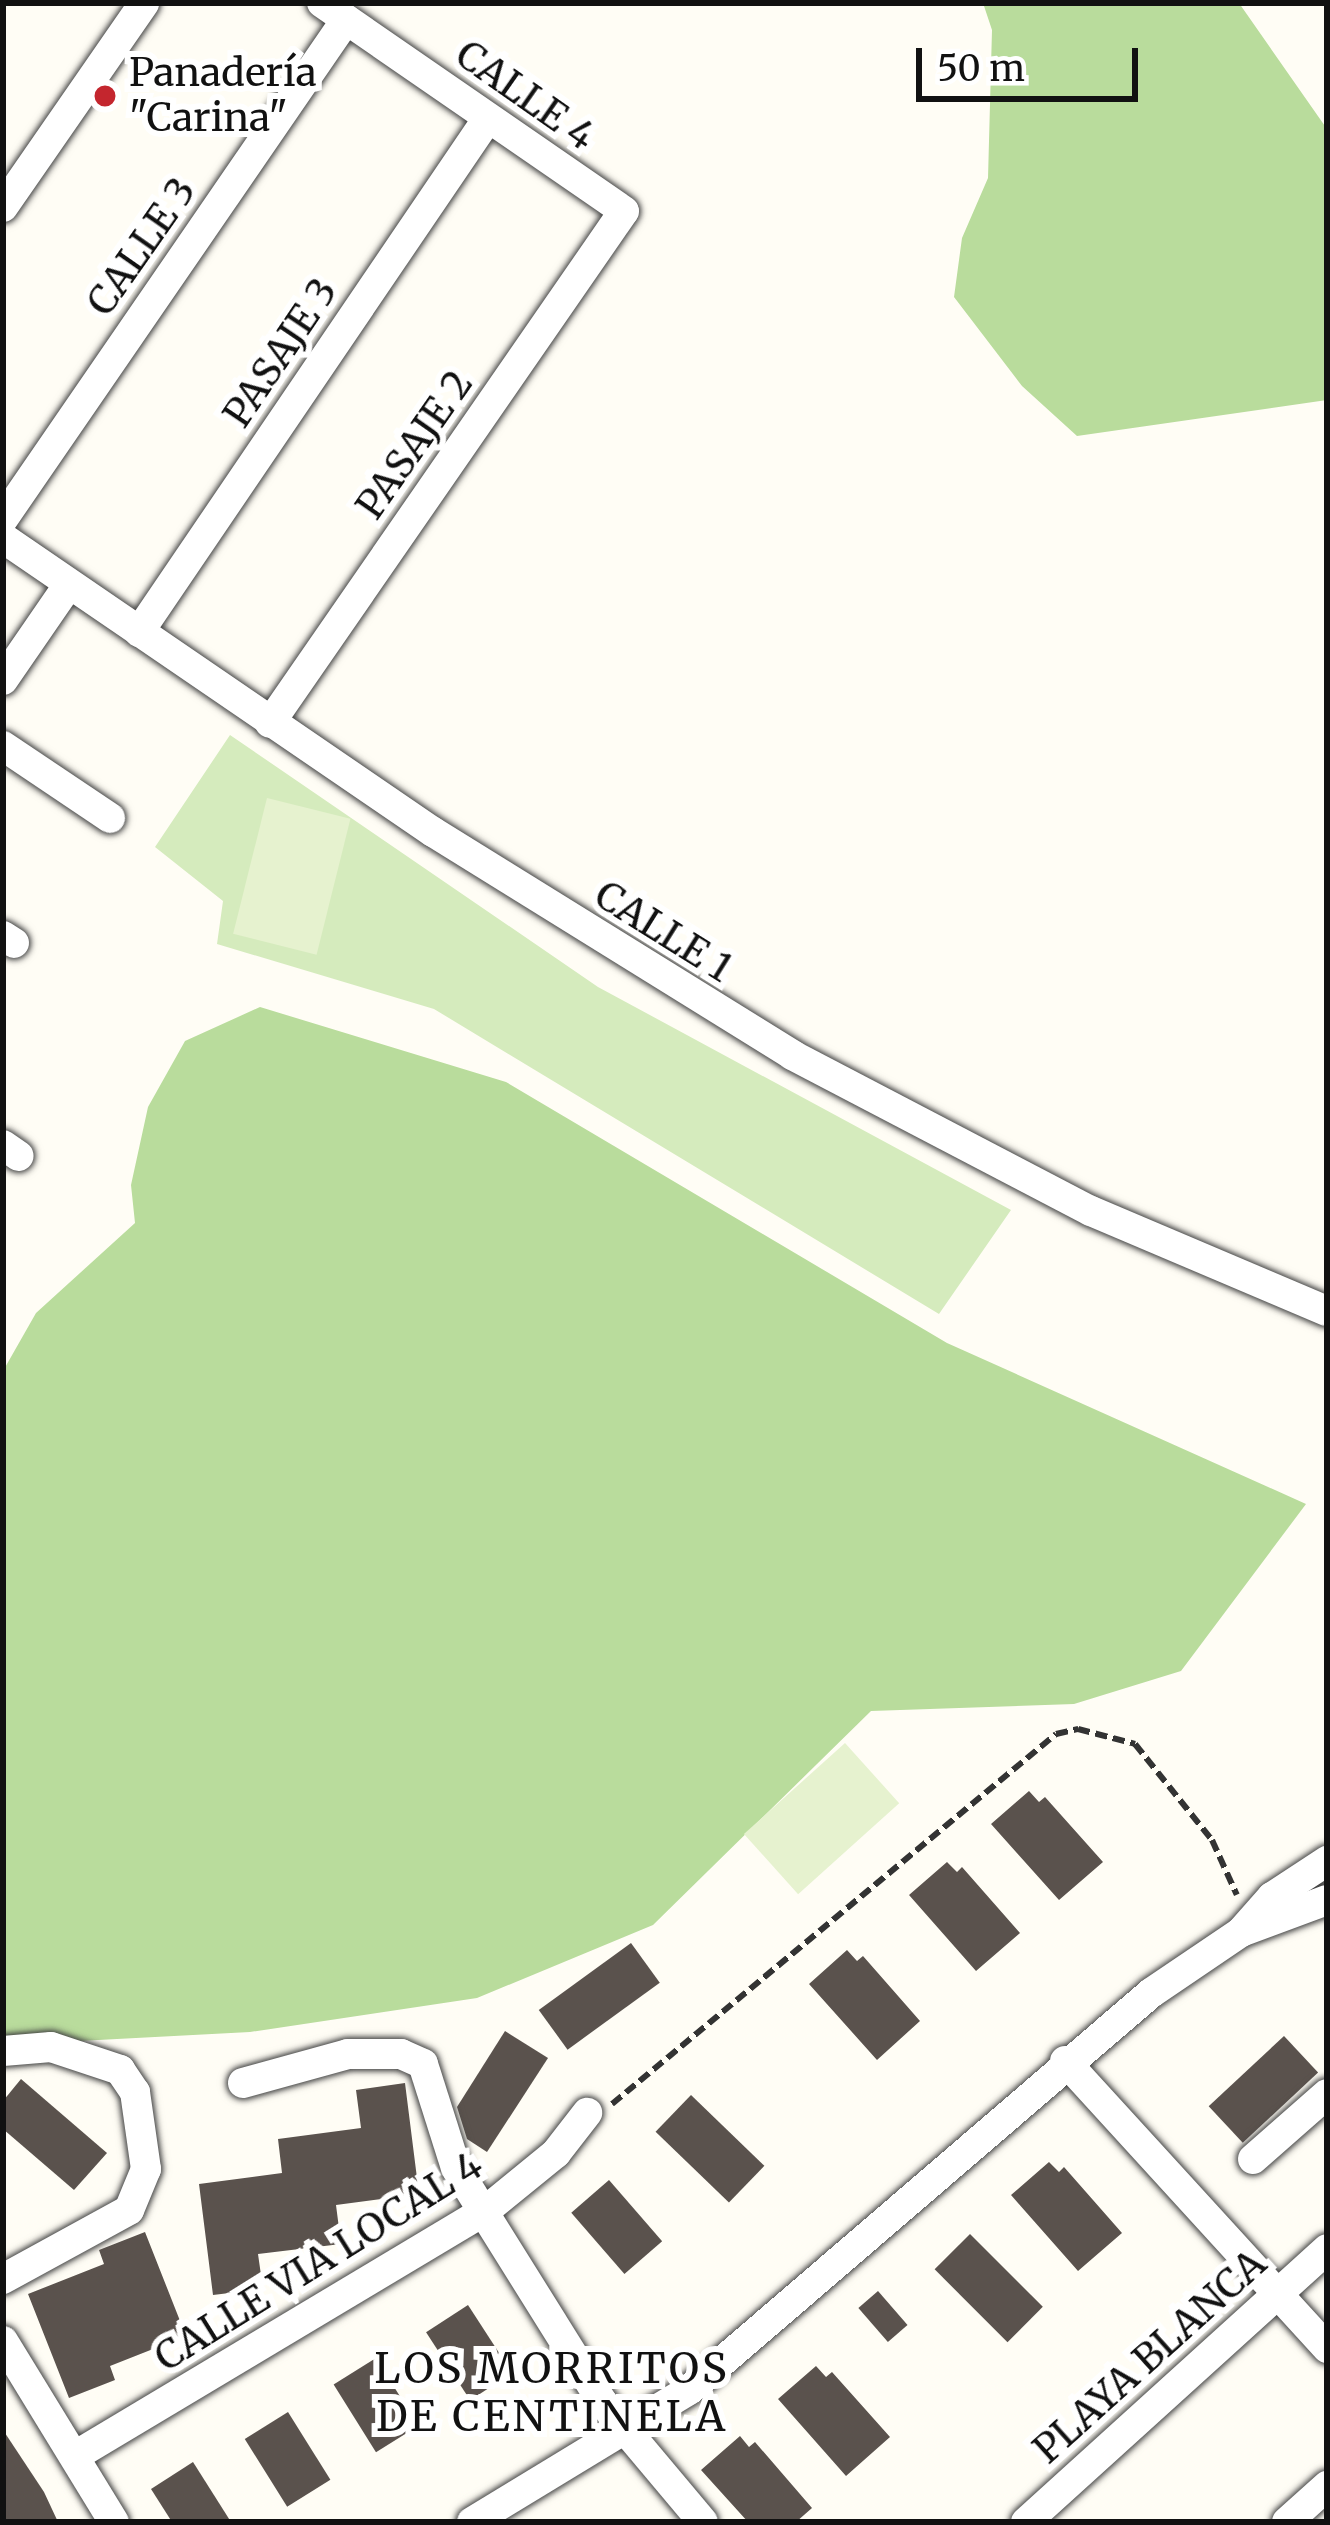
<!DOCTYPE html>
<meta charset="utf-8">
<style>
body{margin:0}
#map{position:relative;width:1330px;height:2525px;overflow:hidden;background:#fffdf5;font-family:Merriweather,serif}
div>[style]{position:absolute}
.green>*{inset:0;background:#d5ebbd}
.forest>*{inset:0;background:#b9dc9c}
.pitch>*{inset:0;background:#e6f2cf;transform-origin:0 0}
.building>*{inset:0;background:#5a524d;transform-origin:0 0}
.path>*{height:6px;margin-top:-3px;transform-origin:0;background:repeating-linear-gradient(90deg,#333 0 12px,transparent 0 18px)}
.roads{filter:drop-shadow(0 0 3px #444) drop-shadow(0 0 3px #444)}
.minor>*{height:30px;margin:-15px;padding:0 15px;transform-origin:15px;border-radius:15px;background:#fff}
.dots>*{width:33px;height:33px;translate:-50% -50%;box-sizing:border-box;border:6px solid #fff;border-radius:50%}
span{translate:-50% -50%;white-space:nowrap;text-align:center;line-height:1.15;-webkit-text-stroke:12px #fff;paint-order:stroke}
.poi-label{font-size:39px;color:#111}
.left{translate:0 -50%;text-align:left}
.street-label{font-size:39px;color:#111}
.neighbourhood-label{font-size:42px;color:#111;letter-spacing:3px}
.frame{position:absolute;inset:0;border:6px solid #111;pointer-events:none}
.scale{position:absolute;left:916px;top:48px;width:222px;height:54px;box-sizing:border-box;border:6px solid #111;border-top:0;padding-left:15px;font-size:36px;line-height:42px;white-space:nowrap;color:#111;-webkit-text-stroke:9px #fff;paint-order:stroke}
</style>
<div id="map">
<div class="green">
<i style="clip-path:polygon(230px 735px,598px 987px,1011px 1210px,939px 1314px,434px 1009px,217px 944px,223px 901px,155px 847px)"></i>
</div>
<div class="forest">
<i style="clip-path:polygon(983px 3px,1239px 3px,1327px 129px,1327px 400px,1077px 436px,1022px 386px,954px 297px,962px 238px,988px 178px,992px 30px)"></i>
<i style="clip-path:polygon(260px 1007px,506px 1082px,947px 1343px,1306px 1504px,1181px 1671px,1074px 1704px,871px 1711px,653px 1925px,477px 1998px,250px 2032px,3px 2045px,3px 1371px,36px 1313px,135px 1223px,131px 1185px,148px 1107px,185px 1041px)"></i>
</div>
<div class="pitch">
<i style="left:267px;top:798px;width:86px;height:140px;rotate:14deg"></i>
<i style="left:845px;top:1743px;width:81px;height:136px;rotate:48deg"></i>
</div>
<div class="building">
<i style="clip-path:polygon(1029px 1791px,1039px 1802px,1045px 1797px,1103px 1862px,1059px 1900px,991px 1824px)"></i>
<i style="clip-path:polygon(947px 1862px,957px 1872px,962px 1867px,1020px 1933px,976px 1971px,909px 1895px)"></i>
<i style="left:631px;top:1943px;width:49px;height:114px;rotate:54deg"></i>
<i style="clip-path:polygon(847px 1950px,857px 1961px,863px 1956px,920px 2021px,877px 2060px,809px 1984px)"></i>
<i style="clip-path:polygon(505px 2031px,548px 2058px,487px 2152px,467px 2139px,457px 2107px)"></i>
<i style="left:1284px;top:2036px;width:50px;height:103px;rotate:47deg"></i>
<i style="clip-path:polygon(21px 2079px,107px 2153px,74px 2190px,3px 2129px,3px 2101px)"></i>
<i style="clip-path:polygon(405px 2083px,419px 2194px,336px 2205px,341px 2244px,258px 2254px,263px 2289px,213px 2295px,199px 2184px,282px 2173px,278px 2139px,361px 2128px,356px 2090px)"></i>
<i style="left:691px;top:2095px;width:102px;height:51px;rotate:44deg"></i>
<i style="clip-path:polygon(1049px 2162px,1059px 2172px,1064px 2167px,1122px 2233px,1078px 2271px,1011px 2195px)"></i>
<i style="left:609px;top:2180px;width:81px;height:50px;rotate:49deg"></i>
<i style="clip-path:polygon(145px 2232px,186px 2336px,110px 2366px,115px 2380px,69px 2398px,28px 2294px,104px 2264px,99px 2250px)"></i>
<i style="left:970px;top:2234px;width:103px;height:50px;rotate:45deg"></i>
<i style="left:878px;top:2291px;width:45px;height:26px;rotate:49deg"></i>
<i style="left:468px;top:2305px;width:81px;height:50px;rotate:57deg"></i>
<i style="left:376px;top:2358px;width:80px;height:50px;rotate:58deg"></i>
<i style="clip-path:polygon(816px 2366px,826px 2377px,832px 2372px,890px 2437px,846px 2476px,778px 2399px)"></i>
<i style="left:288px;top:2412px;width:80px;height:51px;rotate:58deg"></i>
<i style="clip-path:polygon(3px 2430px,44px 2492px,58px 2522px,3px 2522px)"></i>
<i style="clip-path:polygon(740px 2436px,749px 2447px,755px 2442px,812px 2508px,796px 2522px,748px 2522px,701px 2470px)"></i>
<i style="clip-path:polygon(193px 2462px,231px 2522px,172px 2522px,151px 2489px)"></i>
</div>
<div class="path">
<i style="left:612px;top:2104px;width:578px;rotate:-39.81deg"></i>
<i style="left:1056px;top:1734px;width:23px;rotate:-13deg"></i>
<i style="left:1078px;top:1729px;width:59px;rotate:14.7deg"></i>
<i style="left:1135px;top:1744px;width:123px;rotate:51.3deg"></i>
<i style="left:1212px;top:1840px;width:60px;rotate:65.6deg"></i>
</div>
<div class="roads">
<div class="minor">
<i style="left:3px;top:207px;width:248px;rotate:-55.3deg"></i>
<i style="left:3px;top:519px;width:606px;rotate:-55.5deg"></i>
<i style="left:3px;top:538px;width:521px;rotate:34.36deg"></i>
<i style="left:433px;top:832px;width:423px;rotate:31.8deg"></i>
<i style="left:792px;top:1055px;width:337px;rotate:27.6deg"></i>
<i style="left:1091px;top:1211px;width:256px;rotate:23deg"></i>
<i style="left:139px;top:632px;width:621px;rotate:-55.82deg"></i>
<i style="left:3px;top:680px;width:116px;rotate:-55.5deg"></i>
<i style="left:270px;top:723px;width:622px;rotate:-55.34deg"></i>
<i style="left:624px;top:211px;width:367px;rotate:-145.4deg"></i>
<i style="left:3px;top:746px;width:129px;rotate:33.9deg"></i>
<i style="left:3px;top:936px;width:13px;rotate:32deg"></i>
<i style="left:3px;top:1145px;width:19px;rotate:35deg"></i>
<i style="left:1241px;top:1932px;width:47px;rotate:-48.5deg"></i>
<i style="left:1272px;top:1897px;width:66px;rotate:-33.2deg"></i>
<i style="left:3px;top:2051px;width:48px;rotate:-4.8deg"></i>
<i style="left:51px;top:2047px;width:73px;rotate:18.4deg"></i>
<i style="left:120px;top:2070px;width:27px;rotate:56deg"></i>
<i style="left:135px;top:2092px;width:78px;rotate:81.9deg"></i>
<i style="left:146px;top:2169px;width:44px;rotate:112.5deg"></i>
<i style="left:129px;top:2210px;width:144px;rotate:151.3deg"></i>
<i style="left:1065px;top:2061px;width:389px;rotate:47.6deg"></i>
<i style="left:243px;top:2083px;width:109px;rotate:-15.4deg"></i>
<i style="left:348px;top:2054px;width:53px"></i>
<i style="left:401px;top:2054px;width:24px;rotate:24deg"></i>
<i style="left:423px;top:2064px;width:109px;rotate:72.4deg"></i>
<i style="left:456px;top:2168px;width:277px;rotate:58deg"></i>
<i style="left:603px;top:2403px;width:155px;rotate:50deg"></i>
<i style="left:1253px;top:2159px;width:98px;rotate:-41.3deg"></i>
<i style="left:3px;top:2341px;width:212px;rotate:58.5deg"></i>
<i style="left:75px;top:2456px;width:478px;rotate:-30.9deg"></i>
<i style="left:485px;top:2211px;width:92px;rotate:-39.2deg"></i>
<i style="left:556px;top:2153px;width:51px;rotate:-52.2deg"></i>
<i style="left:472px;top:2522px;width:254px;rotate:-31.3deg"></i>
<i style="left:689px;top:2390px;width:609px;rotate:-40.67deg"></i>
<i style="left:1151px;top:1993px;width:109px;rotate:-34.1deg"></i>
<i style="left:1241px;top:1932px;width:92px;rotate:-20.4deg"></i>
<i style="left:1026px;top:2522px;width:406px;rotate:-42.2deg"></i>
<i style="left:1287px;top:2522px;width:54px;rotate:-42deg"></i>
</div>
</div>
<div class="dots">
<i style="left:105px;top:96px;background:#c4262e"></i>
</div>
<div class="poi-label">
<span class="left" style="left:129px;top:96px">Panadería<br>"Carina"</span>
</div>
<div class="street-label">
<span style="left:525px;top:96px;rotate:35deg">CALLE 4</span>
<span style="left:142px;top:247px;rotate:-55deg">CALLE 3</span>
<span style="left:281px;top:353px;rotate:-56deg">PASAJE 3</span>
<span style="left:415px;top:445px;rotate:-55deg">PASAJE 2</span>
<span style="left:663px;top:932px;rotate:32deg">CALLE 1</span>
<span style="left:319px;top:2262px;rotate:-32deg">CALLE VIA LOCAL 4</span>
<span style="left:1150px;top:2357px;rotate:-42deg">PLAYA BLANCA</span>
</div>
<div class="neighbourhood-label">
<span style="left:552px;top:2392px">LOS MORRITOS<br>DE CENTINELA</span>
</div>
<div class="frame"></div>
<div class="scale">50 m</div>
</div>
